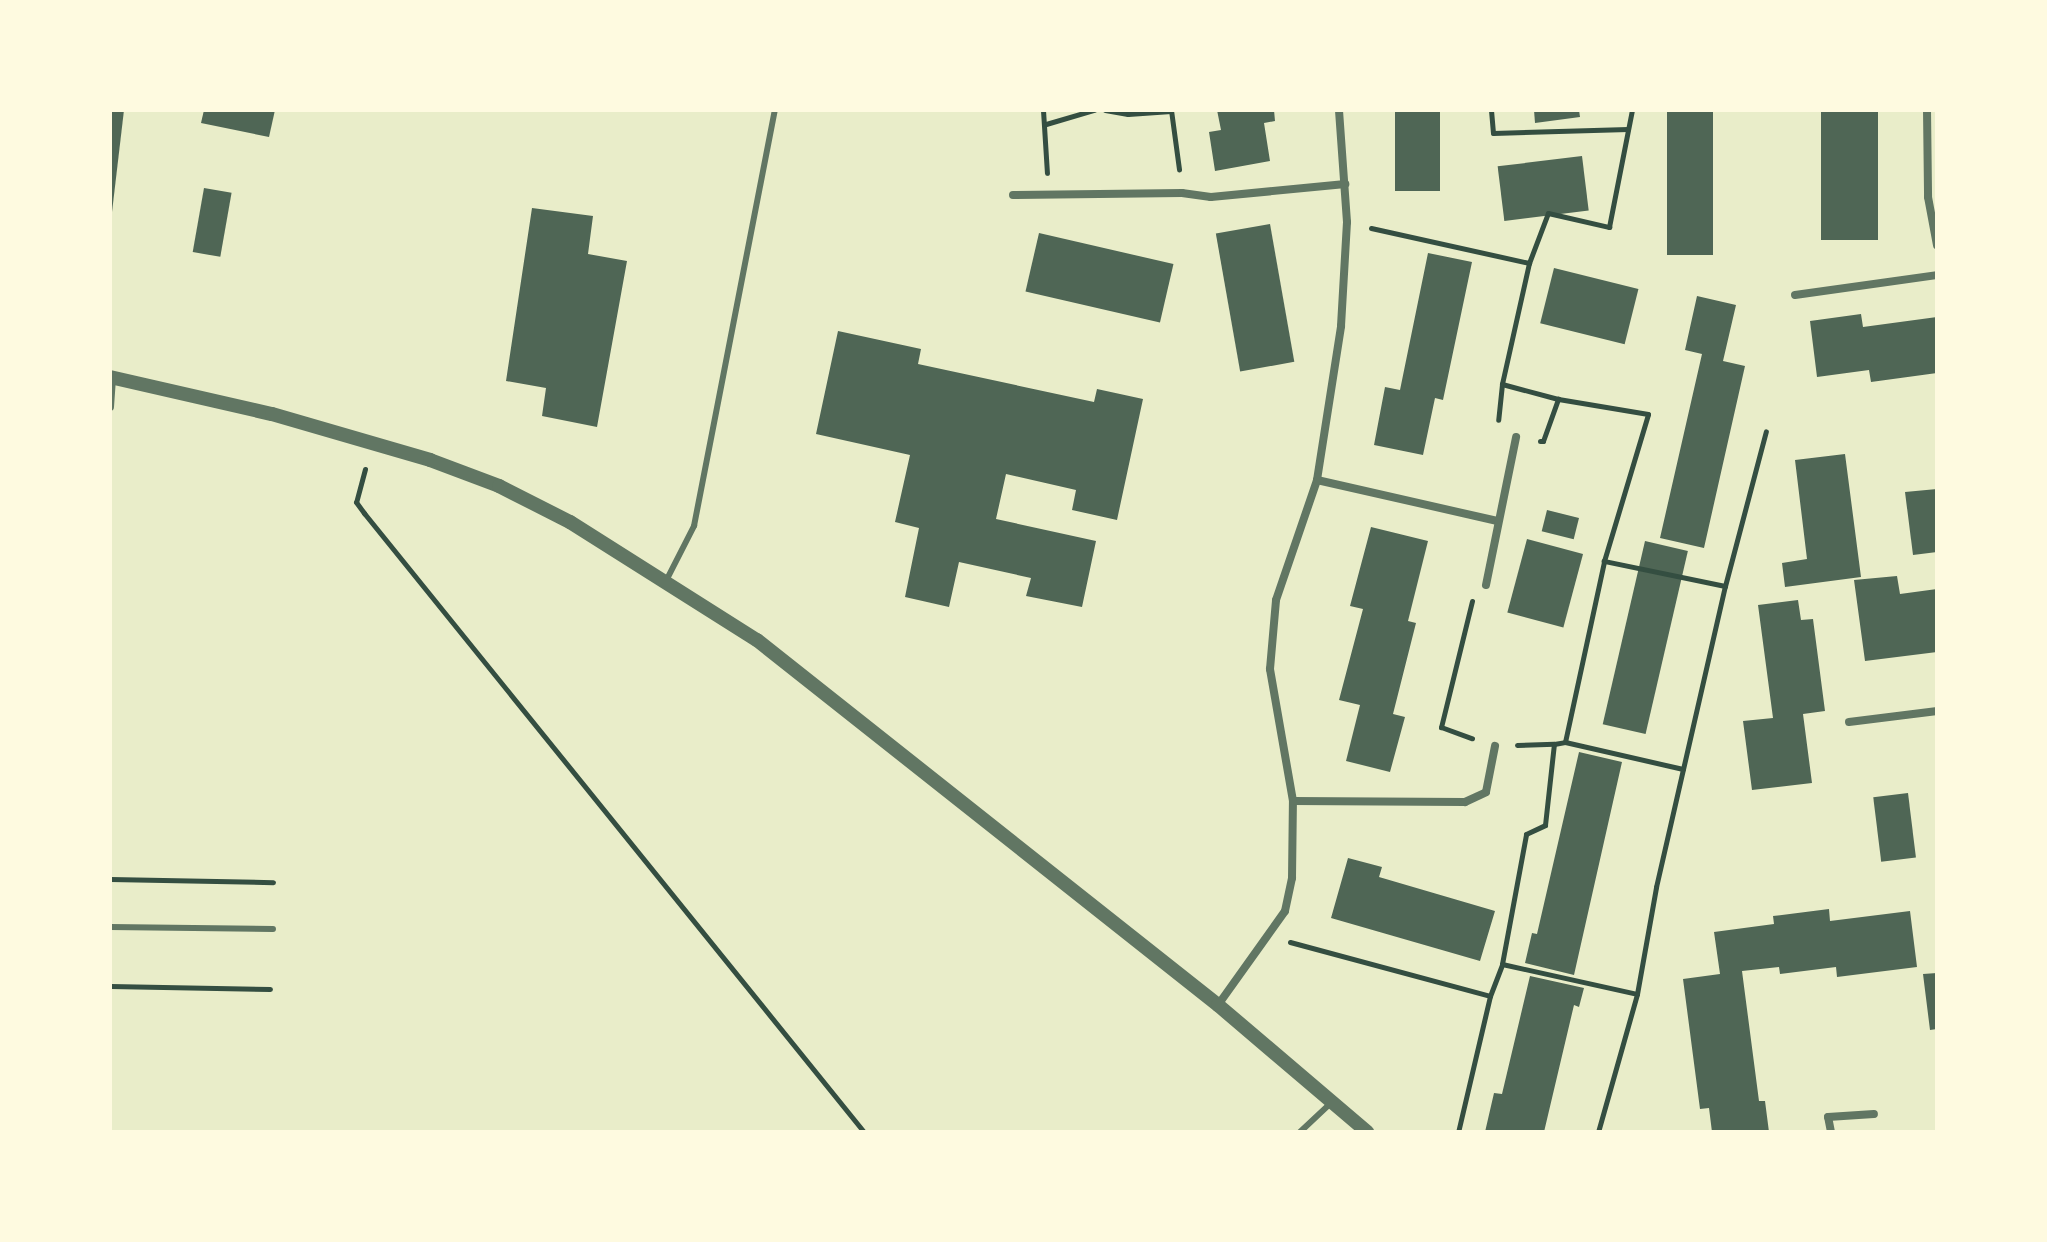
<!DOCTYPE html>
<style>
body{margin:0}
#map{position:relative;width:2047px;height:1242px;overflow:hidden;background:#e9edc9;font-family:"Open Sans",sans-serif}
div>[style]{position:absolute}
.building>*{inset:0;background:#4f6655;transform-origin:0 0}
.path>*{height:5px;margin:-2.5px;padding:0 2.5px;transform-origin:2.5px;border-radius:2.5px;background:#344e41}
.service>*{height:6px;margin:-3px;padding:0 3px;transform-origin:3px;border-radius:3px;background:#617663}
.minor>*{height:8px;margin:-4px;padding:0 4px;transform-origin:4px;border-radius:4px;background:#617663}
.tertiary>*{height:14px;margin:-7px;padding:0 7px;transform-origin:7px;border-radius:7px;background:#617663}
span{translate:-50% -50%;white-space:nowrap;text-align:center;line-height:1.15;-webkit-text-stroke:6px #fefae0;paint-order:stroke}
.frame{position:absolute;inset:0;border:112px solid #fefae0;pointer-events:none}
</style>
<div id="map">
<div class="building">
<i style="clip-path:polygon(110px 110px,124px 110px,112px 212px,110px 212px)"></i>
<i style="clip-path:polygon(204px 110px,275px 110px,269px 137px,201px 123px)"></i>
<i style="clip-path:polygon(1217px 110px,1274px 110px,1275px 121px,1264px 123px,1270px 161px,1215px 171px,1209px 132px,1221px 130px)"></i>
<i style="left:1395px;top:110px;width:45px;height:81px"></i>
<i style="clip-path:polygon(1534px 110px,1579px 110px,1580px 117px,1535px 123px)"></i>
<i style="left:1667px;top:110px;width:46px;height:145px"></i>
<i style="left:1821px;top:110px;width:57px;height:130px"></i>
<i style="left:1582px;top:156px;width:55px;height:85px;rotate:83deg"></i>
<i style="left:204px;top:188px;width:28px;height:65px;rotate:10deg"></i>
<i style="clip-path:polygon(532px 208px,593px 216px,588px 254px,627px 261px,597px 427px,542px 416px,546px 388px,506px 381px)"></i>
<i style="left:1270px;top:224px;width:140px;height:55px;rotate:80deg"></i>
<i style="left:1039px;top:233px;width:138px;height:60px;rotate:13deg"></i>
<i style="clip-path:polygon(1428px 253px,1472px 262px,1443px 400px,1435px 398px,1423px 455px,1374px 445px,1385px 387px,1400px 390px)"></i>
<i style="left:1554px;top:268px;width:87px;height:57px;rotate:14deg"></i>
<i style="clip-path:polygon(1697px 296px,1736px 305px,1723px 361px,1745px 366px,1704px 548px,1660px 538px,1702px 354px,1685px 350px)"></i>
<i style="clip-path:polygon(1861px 314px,1863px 327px,1937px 317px,1937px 373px,1871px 382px,1869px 370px,1817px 377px,1810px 321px)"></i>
<i style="clip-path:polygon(838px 331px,921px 349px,918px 364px,1094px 402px,1097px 389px,1143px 399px,1117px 520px,1072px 510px,1076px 490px,1006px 474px,996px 519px,1096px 541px,1082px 607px,1026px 596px,1031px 578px,959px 562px,949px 607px,905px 597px,919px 528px,895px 522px,910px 455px,816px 434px)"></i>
<i style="clip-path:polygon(1845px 454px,1861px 577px,1785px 587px,1782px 563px,1807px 559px,1795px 460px)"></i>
<i style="clip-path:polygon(1937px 489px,1937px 552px,1913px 555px,1905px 492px)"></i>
<i style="left:1547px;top:510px;width:33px;height:22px;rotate:14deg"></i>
<i style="clip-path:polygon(1371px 527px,1428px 541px,1408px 621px,1416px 623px,1393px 714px,1405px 717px,1390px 772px,1346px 761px,1360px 705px,1339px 700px,1363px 609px,1350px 606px)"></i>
<i style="left:1527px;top:539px;width:58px;height:76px;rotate:15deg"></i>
<i style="left:1645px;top:541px;width:44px;height:188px;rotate:13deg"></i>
<i style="clip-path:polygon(1897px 576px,1900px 594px,1937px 589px,1937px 652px,1865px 661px,1854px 580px)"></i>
<i style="clip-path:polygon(1798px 600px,1801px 620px,1813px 619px,1825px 711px,1803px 714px,1812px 783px,1752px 790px,1743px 721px,1773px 718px,1758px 605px)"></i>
<i style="clip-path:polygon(1579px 752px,1622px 762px,1574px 975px,1525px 963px,1532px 933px,1537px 934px)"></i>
<i style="left:1908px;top:793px;width:65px;height:35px;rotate:83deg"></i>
<i style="clip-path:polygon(1348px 858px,1382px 867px,1379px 877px,1495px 911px,1480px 961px,1331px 918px)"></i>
<i style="clip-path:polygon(1829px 909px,1830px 921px,1910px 911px,1917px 967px,1837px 977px,1836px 967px,1780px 974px,1779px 967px,1742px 971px,1759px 1101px,1765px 1101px,1769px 1132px,1712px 1132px,1709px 1108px,1700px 1109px,1683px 979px,1720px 974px,1714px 932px,1774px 924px,1773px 916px)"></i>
<i style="clip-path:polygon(1937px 973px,1937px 1029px,1930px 1030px,1923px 974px)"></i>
<i style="clip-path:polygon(1530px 976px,1584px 988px,1579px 1007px,1574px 1005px,1544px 1132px,1485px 1132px,1494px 1093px,1502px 1094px)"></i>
</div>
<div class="path">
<i style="left:1043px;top:110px;width:63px;rotate:86.4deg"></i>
<i style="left:1105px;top:110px;width:23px;rotate:10deg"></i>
<i style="left:1128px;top:114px;width:43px;rotate:-4deg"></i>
<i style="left:1171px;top:110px;width:60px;rotate:82.3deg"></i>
<i style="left:1491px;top:110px;width:23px;rotate:85deg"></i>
<i style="left:1493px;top:133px;width:135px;rotate:-1.7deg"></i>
<i style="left:1046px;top:124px;width:50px;rotate:-16.3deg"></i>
<i style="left:1371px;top:228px;width:162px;rotate:12.5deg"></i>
<i style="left:1529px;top:263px;width:124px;rotate:102.6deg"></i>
<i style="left:1502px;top:384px;width:36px;rotate:96deg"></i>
<i style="left:1529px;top:263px;width:53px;rotate:-69.2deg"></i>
<i style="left:1548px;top:213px;width:63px;rotate:12.9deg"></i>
<i style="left:1609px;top:227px;width:119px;rotate:-78.9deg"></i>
<i style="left:1540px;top:441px;width:3px"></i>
<i style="left:1543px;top:441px;width:45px;rotate:-70.3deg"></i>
<i style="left:365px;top:469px;width:34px;rotate:105deg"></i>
<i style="left:356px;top:502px;width:14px;rotate:54deg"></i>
<i style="left:364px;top:513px;width:796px;rotate:51.07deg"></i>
<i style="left:1725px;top:586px;width:160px;rotate:-75.2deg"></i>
<i style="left:1472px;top:601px;width:130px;rotate:103.8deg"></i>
<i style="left:1441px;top:727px;width:33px;rotate:20deg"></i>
<i style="left:1565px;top:742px;width:121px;rotate:12.9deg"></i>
<i style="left:1517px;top:745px;width:37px;rotate:-2deg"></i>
<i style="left:110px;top:879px;width:163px;rotate:1.1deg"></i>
<i style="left:1290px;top:942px;width:207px;rotate:15.1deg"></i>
<i style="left:1490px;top:996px;width:140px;rotate:103.2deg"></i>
<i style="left:1502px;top:964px;width:138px;rotate:12.5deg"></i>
<i style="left:110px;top:986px;width:160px;rotate:1.1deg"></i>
<i style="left:1490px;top:996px;width:34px;rotate:-69deg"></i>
<i style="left:1502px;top:964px;width:132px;rotate:-79.5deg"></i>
<i style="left:1526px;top:834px;width:21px;rotate:-25deg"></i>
<i style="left:1545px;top:825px;width:81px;rotate:-83.7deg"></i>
<i style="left:1554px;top:744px;width:11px;rotate:-10deg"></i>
<i style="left:1565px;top:742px;width:185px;rotate:-77.8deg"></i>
<i style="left:1604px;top:561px;width:153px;rotate:-73.3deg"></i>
<i style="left:1648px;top:414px;width:91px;rotate:-170.5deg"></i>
<i style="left:1558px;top:399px;width:58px;rotate:-165deg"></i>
<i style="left:1598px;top:1132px;width:143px;rotate:-74.2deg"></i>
<i style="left:1637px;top:994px;width:109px;rotate:-79.9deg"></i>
<i style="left:1656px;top:887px;width:309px;rotate:-77.1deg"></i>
<i style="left:1725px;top:586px;width:124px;rotate:-168.3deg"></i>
</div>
<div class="service">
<i style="left:666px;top:581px;width:62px;rotate:-63deg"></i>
<i style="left:694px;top:526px;width:424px;rotate:-79deg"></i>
<i style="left:110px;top:927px;width:163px;rotate:0.7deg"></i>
<i style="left:1300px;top:1132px;width:44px;rotate:-43.2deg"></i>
</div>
<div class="minor">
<i style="left:1927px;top:110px;width:87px;rotate:89.3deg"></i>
<i style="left:1928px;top:197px;width:49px;rotate:79.4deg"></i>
<i style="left:1013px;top:195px;width:169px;rotate:-0.7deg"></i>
<i style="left:1182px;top:193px;width:29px;rotate:8deg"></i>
<i style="left:1211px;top:197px;width:135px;rotate:-5.5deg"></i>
<i style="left:1795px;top:295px;width:143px;rotate:-8deg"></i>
<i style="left:110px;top:407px;width:29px;rotate:-86deg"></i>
<i style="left:1317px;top:480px;width:185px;rotate:12.8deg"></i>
<i style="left:1486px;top:585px;width:151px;rotate:-78.5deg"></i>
<i style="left:1849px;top:722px;width:89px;rotate:-7.1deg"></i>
<i style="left:1293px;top:801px;width:172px;rotate:0.3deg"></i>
<i style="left:1465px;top:802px;width:23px;rotate:-25deg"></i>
<i style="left:1486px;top:792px;width:47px;rotate:-78.9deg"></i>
<i style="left:1218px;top:1005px;width:115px;rotate:-54.5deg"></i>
<i style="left:1285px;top:911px;width:34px;rotate:-78deg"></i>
<i style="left:1292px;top:878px;width:77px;rotate:-89.3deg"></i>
<i style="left:1293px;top:801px;width:134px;rotate:-99.9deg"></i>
<i style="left:1270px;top:669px;width:69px;rotate:-85deg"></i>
<i style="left:1276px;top:600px;width:127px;rotate:-71.1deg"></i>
<i style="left:1317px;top:480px;width:156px;rotate:-81.1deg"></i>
<i style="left:1341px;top:326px;width:104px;rotate:-86.7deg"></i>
<i style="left:1347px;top:222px;width:112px;rotate:-94.1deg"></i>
<i style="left:1831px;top:1132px;width:15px;rotate:-101deg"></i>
<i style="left:1828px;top:1117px;width:46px;rotate:-3.7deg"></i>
</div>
<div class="tertiary">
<i style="left:110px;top:377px;width:166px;rotate:12.9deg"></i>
<i style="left:272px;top:414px;width:165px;rotate:16.2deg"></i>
<i style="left:430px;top:460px;width:74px;rotate:20.6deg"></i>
<i style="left:499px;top:486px;width:80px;rotate:26.9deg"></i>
<i style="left:570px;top:522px;width:221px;rotate:32.3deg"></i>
<i style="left:757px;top:640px;width:588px;rotate:38.37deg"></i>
<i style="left:1218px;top:1005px;width:196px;rotate:40.4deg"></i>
</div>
<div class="frame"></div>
</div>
